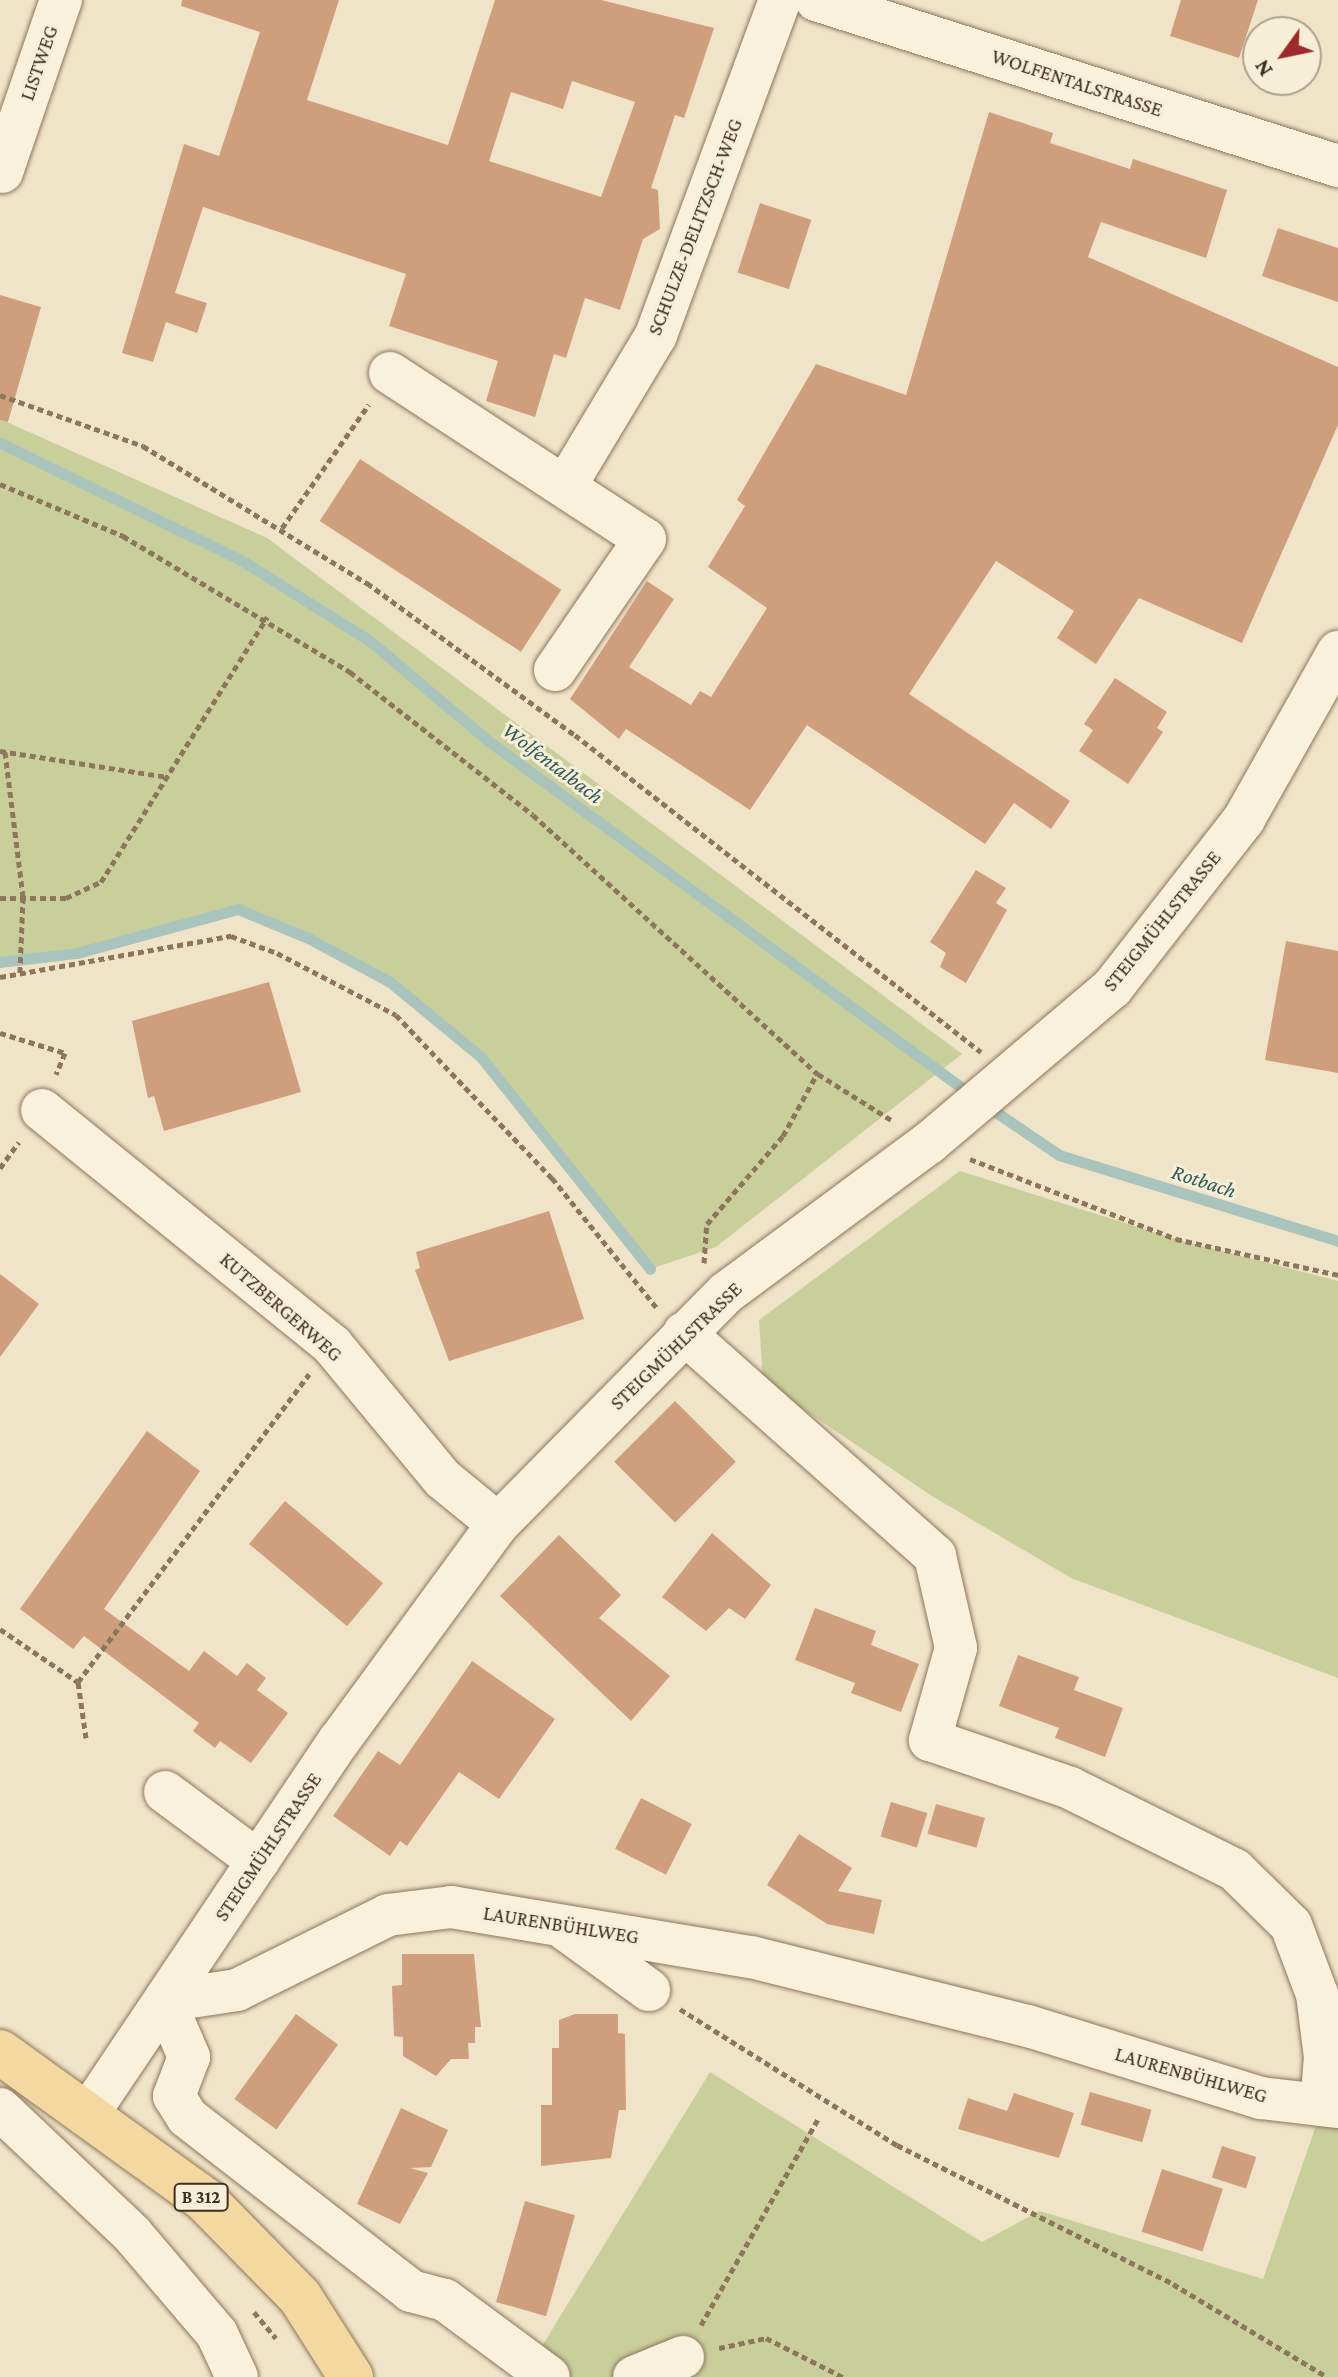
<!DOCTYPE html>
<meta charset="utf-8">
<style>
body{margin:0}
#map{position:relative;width:1338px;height:2377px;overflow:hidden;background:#f0e4c8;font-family:"Crimson Pro",serif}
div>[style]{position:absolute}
.green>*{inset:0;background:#c9cf9b}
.stream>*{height:11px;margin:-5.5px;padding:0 5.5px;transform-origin:5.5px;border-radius:5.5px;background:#a9c4bc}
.building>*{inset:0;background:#cf9f7d;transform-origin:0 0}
.path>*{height:5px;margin-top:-2.5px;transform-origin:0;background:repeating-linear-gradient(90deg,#8d765c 0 6px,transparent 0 10px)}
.roads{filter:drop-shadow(0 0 2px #8d765c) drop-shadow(0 0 2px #8d765c)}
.minor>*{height:42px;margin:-21px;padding:0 21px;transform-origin:21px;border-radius:21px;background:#faf1dc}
.major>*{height:44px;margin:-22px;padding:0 22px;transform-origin:22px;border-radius:22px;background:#f3d9a0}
span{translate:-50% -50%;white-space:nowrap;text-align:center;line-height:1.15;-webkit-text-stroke:6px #f7eed8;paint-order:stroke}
.shield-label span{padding:2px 6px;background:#f7eed8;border:2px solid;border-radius:6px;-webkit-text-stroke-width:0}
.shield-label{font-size:18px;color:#3d2e20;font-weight:700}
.street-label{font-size:20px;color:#3d2e20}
.water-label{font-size:22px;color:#2f5d5a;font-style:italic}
.north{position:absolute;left:1242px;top:16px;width:80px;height:80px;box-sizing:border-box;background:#f7eed8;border:2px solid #ada18e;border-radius:50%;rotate:237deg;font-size:22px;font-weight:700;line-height:32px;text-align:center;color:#3d2e20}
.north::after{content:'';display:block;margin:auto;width:28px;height:36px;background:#9e2a2b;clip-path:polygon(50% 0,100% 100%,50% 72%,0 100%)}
</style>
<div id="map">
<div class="green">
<i style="clip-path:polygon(0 419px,267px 538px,962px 1054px,716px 1247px,650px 1269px,481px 1057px,390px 982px,308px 938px,238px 909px,77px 953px,0 962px)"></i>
<i style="clip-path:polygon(960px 1171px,1179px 1240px,1338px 1281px,1338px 1678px,1071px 1578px,932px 1496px,763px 1382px,759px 1320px)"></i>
<i style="clip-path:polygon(710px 2072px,982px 2242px,1040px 2211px,1263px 2279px,1322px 2108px,1338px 2111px,1338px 2377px,523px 2377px)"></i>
</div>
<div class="stream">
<i style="left:0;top:443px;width:268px;rotate:25.9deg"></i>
<i style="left:241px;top:560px;width:152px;rotate:32.1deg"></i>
<i style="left:370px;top:641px;width:153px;rotate:40.2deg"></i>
<i style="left:487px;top:740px;width:602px;rotate:36.22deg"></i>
<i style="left:0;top:962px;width:78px;rotate:-6.7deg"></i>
<i style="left:77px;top:953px;width:167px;rotate:-15.3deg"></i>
<i style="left:238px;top:909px;width:76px;rotate:22.5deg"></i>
<i style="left:308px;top:938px;width:93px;rotate:28.2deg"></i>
<i style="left:390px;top:982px;width:118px;rotate:39.5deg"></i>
<i style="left:481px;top:1057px;width:271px;rotate:51.4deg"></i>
<i style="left:987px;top:1106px;width:87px;rotate:34.2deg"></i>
<i style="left:1059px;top:1155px;width:292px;rotate:17.1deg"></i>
</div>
<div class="building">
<i style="clip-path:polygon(evenodd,182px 0,339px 0,307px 100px,448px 145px,495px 0,601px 0,714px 28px,684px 118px,675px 115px,651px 188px,658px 190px,660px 229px,643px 239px,620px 310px,585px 298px,566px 358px,554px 354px,535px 417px,486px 401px,498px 361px,389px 326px,406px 274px,203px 207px,175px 293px,207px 303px,197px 333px,166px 322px,153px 362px,122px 353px,184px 144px,219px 156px,260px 32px,181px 6px,182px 0,572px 81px,635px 102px,601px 197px,489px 161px,511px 92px,563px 109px,572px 81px)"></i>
<i style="clip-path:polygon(1181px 0,1258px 0,1239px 58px,1170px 36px)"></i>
<i style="clip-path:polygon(989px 112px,1053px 133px,1050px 143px,1130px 169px,1133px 159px,1227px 190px,1206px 258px,1101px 222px,1088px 257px,1338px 367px,1338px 425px,1242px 643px,1139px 598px,1096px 664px,1057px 638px,1074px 611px,996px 561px,909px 694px,1070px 801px,1051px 829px,1014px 803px,985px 844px,807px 725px,750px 810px,626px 729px,619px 739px,570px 699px,647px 581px,674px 599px,629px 667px,691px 705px,700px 691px,711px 697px,767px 608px,708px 567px,745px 506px,737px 500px,816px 364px,906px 395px)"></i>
<i style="left:760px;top:203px;width:54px;height:73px;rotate:18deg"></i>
<i style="clip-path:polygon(1278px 228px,1338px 248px,1338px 302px,1262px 276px)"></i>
<i style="clip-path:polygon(0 295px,41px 307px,8px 422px,0 420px)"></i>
<i style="left:360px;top:459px;width:240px;height:74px;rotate:33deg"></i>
<i style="clip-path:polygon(1115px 678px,1167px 712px,1157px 728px,1163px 732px,1128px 784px,1079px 751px,1093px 730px,1084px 724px)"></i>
<i style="clip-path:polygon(976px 870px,1006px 888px,996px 903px,1007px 910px,966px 983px,940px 967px,946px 953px,930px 942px)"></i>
<i style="clip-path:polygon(1286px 941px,1338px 951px,1338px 1073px,1265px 1060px)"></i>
<i style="clip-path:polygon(269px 982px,301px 1092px,164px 1131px,154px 1096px,148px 1098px,132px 1021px)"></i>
<i style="clip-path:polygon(549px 1211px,584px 1319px,449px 1361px,415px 1270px,420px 1268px,416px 1252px)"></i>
<i style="clip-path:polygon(0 1274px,39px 1304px,0 1357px)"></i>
<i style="left:675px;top:1401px;width:86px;height:86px;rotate:45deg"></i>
<i style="clip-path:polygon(147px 1431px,200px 1471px,104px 1609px,189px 1671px,204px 1651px,237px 1676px,247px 1663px,266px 1678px,257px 1690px,288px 1713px,251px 1763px,220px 1741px,215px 1748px,193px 1731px,199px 1723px,84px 1636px,73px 1649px,20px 1609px)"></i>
<i style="left:285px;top:1501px;width:128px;height:56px;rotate:40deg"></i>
<i style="clip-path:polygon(712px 1533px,771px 1585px,745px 1619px,729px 1608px,706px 1631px,662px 1597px)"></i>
<i style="clip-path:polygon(559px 1535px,621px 1595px,599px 1618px,670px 1676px,631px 1721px,500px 1596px)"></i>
<i style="clip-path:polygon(815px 1608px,876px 1631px,871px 1645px,919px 1664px,901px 1712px,851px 1693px,855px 1683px,795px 1660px)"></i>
<i style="clip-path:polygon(1018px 1655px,1079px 1677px,1074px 1690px,1123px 1708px,1105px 1757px,1055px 1738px,1059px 1728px,999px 1706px)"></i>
<i style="clip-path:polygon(472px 1661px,555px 1719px,499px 1799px,459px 1772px,407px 1846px,400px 1841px,390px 1856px,333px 1816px,378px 1751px,400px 1765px)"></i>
<i style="left:641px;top:1798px;width:57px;height:57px;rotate:27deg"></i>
<i style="left:891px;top:1802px;width:38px;height:36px;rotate:17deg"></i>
<i style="left:936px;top:1804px;width:51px;height:31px;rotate:16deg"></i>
<i style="clip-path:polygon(799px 1834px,852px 1868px,838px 1891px,882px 1900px,874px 1934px,827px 1924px,767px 1885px)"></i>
<i style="clip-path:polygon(402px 1954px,474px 1954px,481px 2027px,475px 2027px,475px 2043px,468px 2043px,469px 2059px,451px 2059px,436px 2076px,403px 2056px,403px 2037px,394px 2036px,392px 1986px,402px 1985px)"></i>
<i style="left:296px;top:2014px;width:52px;height:105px;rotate:36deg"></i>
<i style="clip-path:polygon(575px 2014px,618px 2014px,618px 2033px,625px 2034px,626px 2110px,619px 2110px,611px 2158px,541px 2166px,541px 2105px,552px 2105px,552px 2048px,559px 2048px,559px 2020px)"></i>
<i style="left:1090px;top:2092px;width:64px;height:34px;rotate:16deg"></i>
<i style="clip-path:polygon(1014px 2093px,1074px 2113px,1059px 2158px,958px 2129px,968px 2098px,1007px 2111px)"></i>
<i style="clip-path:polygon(401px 2108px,448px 2130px,431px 2167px,410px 2168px,428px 2173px,400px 2224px,357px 2204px)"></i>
<i style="left:1222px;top:2146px;width:36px;height:33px;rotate:18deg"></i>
<i style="left:1162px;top:2169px;width:64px;height:66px;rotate:18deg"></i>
<i style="left:525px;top:2201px;width:52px;height:105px;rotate:16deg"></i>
</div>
<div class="path">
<i style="left:0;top:395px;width:152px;rotate:19.6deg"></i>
<i style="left:143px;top:446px;width:263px;rotate:31.5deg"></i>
<i style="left:367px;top:583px;width:258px;rotate:36.2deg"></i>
<i style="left:575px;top:735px;width:515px;rotate:37.98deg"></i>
<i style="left:0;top:484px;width:134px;rotate:22.9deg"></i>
<i style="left:123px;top:536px;width:265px;rotate:30.9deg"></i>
<i style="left:350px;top:672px;width:232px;rotate:38deg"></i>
<i style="left:533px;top:815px;width:385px;rotate:42.3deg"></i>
<i style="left:818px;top:1074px;width:89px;rotate:32.1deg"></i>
<i style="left:282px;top:528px;width:151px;rotate:-54.9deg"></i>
<i style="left:0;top:751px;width:169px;rotate:8.8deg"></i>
<i style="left:5px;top:752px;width:146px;rotate:82.9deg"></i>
<i style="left:23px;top:897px;width:76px;rotate:92.3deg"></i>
<i style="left:0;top:898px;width:66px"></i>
<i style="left:66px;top:898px;width:38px;rotate:-25deg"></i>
<i style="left:101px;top:882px;width:313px;rotate:-57.9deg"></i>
<i style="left:0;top:977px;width:235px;rotate:-10.1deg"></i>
<i style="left:231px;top:936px;width:49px;rotate:20.3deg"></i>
<i style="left:277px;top:953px;width:134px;rotate:27.5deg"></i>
<i style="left:396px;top:1015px;width:226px;rotate:46.3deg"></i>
<i style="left:552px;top:1178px;width:167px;rotate:51.1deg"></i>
<i style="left:0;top:1033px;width:68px;rotate:17.1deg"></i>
<i style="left:65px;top:1053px;width:23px;rotate:113deg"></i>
<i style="left:970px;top:1159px;width:221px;rotate:21.2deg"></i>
<i style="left:1176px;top:1239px;width:166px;rotate:12.5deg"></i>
<i style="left:0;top:1168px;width:32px;rotate:-54deg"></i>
<i style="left:704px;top:1263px;width:39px;rotate:-86deg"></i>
<i style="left:707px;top:1224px;width:116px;rotate:-49.2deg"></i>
<i style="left:783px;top:1136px;width:71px;rotate:-61.3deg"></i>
<i style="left:0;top:1629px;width:94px;rotate:34.2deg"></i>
<i style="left:86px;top:1738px;width:57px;rotate:-98.1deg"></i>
<i style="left:78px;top:1682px;width:385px;rotate:-53.1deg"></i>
<i style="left:680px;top:2009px;width:256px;rotate:32.1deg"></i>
<i style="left:897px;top:2145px;width:309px;rotate:26.7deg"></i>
<i style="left:1173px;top:2284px;width:180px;rotate:31.1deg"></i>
<i style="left:254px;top:2312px;width:34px;rotate:50deg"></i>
<i style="left:701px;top:2325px;width:239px;rotate:-60.4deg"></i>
<i style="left:719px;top:2348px;width:48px;rotate:-12deg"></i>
<i style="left:766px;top:2338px;width:86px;rotate:26.9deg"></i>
</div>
<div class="roads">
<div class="minor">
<i style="left:816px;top:0;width:548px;rotate:17.64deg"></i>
<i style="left:2px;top:172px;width:182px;rotate:-71.1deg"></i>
<i style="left:390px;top:373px;width:304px;rotate:33.1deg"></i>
<i style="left:645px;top:539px;width:159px;rotate:124.5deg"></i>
<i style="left:566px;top:485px;width:175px;rotate:-59deg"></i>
<i style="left:656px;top:335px;width:357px;rotate:-69.7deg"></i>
<i style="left:42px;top:1110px;width:373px;rotate:39deg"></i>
<i style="left:332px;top:1345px;width:174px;rotate:50.4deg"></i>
<i style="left:443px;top:1479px;width:71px;rotate:39.3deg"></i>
<i style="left:684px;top:1333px;width:336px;rotate:41.6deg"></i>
<i style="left:935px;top:1556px;width:94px;rotate:77.1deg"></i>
<i style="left:956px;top:1648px;width:96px;rotate:105.8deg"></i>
<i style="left:930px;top:1740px;width:148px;rotate:18.9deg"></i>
<i style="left:1070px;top:1788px;width:184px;rotate:26.4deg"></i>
<i style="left:1235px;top:1870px;width:78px;rotate:44.5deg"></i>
<i style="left:1291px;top:1925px;width:74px;rotate:69.4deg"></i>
<i style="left:1317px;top:1994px;width:64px;rotate:82.8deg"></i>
<i style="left:1325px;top:2057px;width:48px;rotate:94.8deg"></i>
<i style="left:165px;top:1792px;width:116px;rotate:36.6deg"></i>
<i style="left:565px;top:1929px;width:104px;rotate:36deg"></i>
<i style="left:165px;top:2001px;width:73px;rotate:-8.7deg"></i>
<i style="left:237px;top:1990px;width:169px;rotate:-26.4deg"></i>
<i style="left:388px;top:1915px;width:64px;rotate:-7.2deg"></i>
<i style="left:451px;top:1907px;width:304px;rotate:9.5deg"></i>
<i style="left:751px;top:1957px;width:285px;rotate:14deg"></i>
<i style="left:1028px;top:2026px;width:244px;rotate:17.2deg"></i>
<i style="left:1261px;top:2098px;width:78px;rotate:6.7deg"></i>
<i style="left:165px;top:2001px;width:61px;rotate:66.8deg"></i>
<i style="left:189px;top:2057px;width:42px;rotate:111deg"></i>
<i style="left:174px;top:2096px;width:25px;rotate:58deg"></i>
<i style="left:187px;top:2117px;width:284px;rotate:37.8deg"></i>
<i style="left:411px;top:2291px;width:35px;rotate:15deg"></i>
<i style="left:445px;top:2300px;width:129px;rotate:36.5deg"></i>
<i style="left:0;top:2109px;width:182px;rotate:43.4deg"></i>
<i style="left:132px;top:2234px;width:131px;rotate:49.6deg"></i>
<i style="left:217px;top:2334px;width:47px;rotate:65.1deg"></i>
<i style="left:88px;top:2114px;width:450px;rotate:-56.1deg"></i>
<i style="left:339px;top:1741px;width:269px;rotate:-53.8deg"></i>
<i style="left:498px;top:1524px;width:325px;rotate:-45.4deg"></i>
<i style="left:726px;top:1293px;width:252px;rotate:-36.5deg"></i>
<i style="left:929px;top:1143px;width:240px;rotate:-40.3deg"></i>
<i style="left:1112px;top:988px;width:214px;rotate:-52deg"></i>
<i style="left:1244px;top:819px;width:192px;rotate:-60.6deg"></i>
<i style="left:634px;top:2377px;width:53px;rotate:-22.2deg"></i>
</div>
<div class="major">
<i style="left:0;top:2052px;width:253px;rotate:35.8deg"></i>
<i style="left:205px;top:2200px;width:136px;rotate:45.6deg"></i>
<i style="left:300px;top:2297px;width:95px;rotate:57.5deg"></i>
</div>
</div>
<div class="shield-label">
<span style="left:201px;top:2197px">B 312</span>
</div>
<div class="street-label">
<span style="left:39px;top:63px;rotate:-71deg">LISTWEG</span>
<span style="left:1077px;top:83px;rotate:18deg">WOLFENTALSTRASSE</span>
<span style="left:695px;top:227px;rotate:-69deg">SCHULZE-DELITZSCH-WEG</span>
<span style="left:1162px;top:921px;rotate:-51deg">STEIGMÜHLSTRASSE</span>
<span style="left:281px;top:1307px;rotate:41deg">KUTZBERGERWEG</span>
<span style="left:676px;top:1346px;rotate:-44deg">STEIGMÜHLSTRASSE</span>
<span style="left:268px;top:1847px;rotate:-56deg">STEIGMÜHLSTRASSE</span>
<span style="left:561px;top:1925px;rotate:9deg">LAURENBÜHLWEG</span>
<span style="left:1191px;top:2075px;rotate:16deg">LAURENBÜHLWEG</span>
</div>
<div class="water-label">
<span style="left:553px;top:763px;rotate:37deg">Wolfentalbach</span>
<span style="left:1204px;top:1181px;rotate:18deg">Rotbach</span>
</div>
<div class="north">N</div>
</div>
